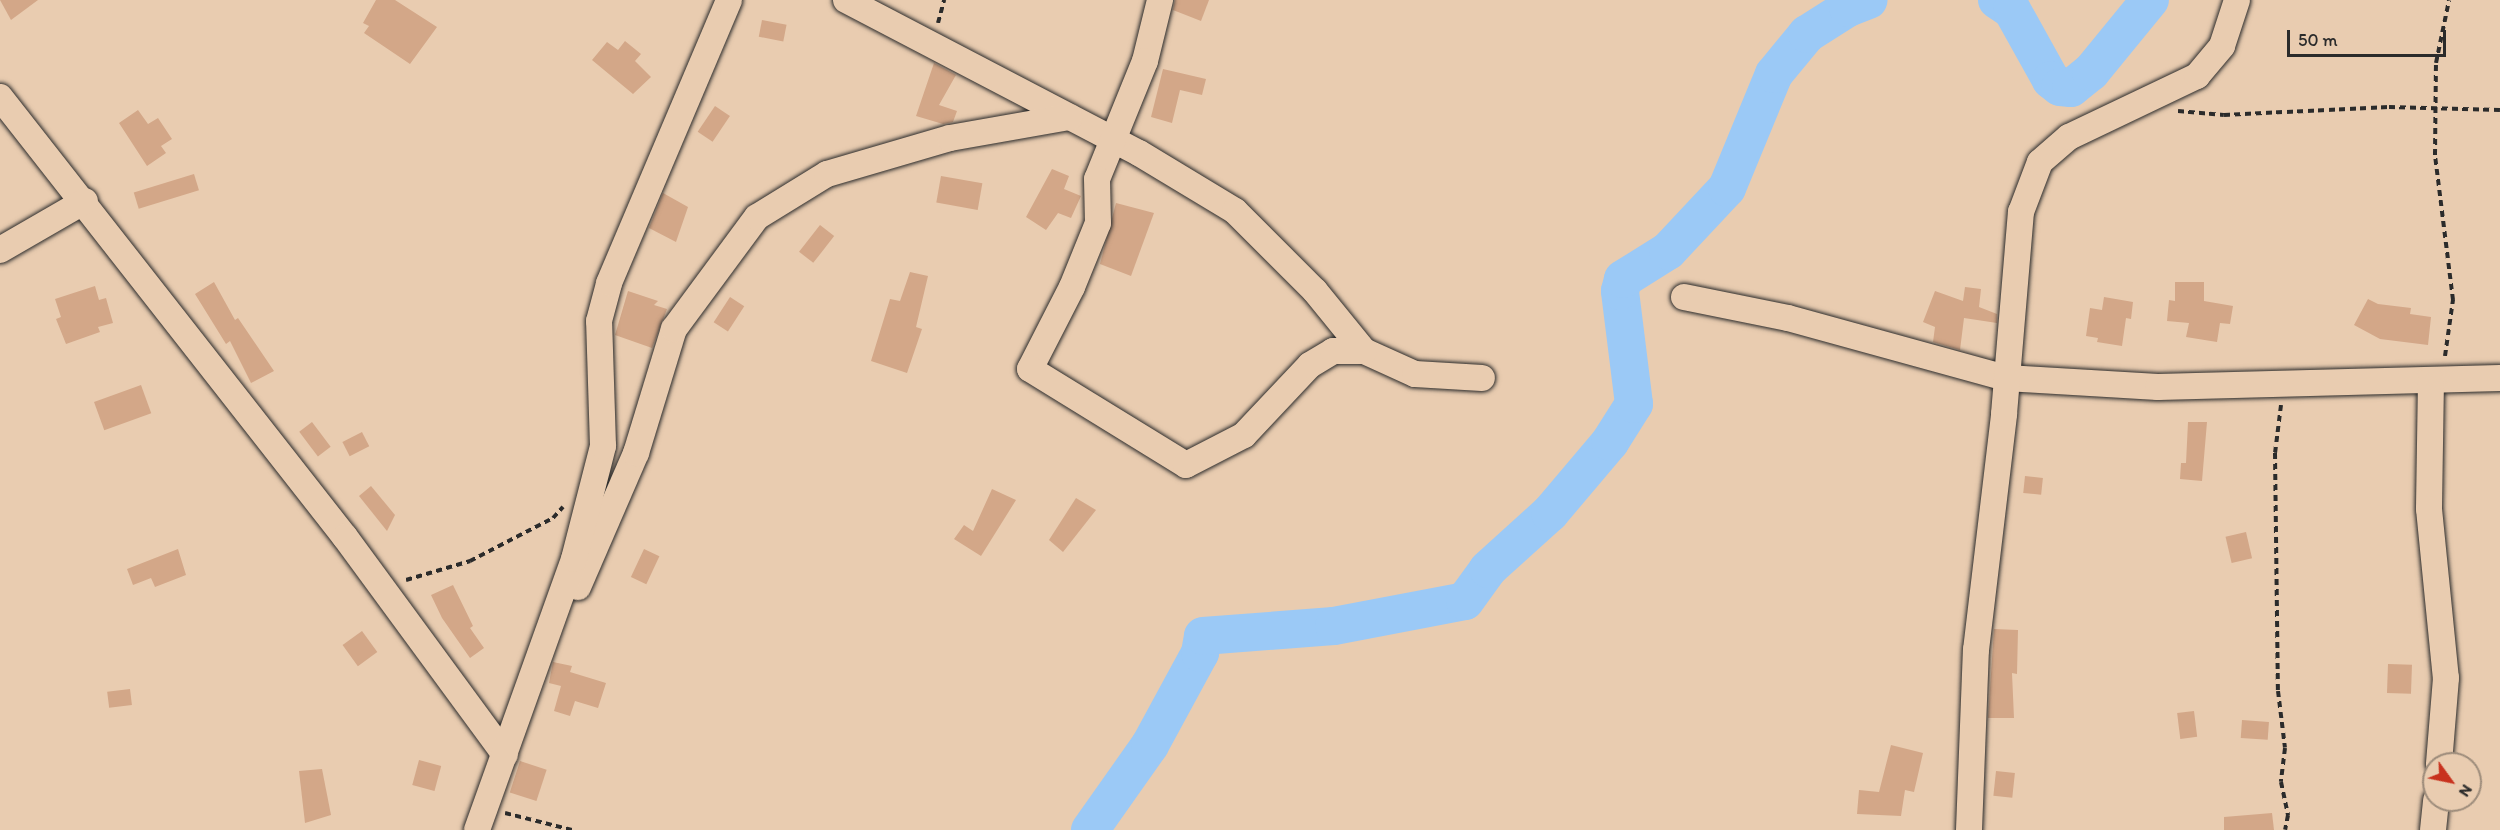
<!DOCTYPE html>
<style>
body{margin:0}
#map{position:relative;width:2500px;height:830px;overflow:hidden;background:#e9ccb0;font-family:Itim,sans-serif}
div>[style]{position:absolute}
.river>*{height:38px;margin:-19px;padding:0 19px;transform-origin:19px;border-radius:19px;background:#9bc9f6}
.building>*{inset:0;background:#d3a788;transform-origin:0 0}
.path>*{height:4px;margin-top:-2px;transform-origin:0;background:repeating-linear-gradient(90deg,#2b2b2b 0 6px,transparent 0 10.5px)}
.roads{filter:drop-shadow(0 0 2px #2b2b2b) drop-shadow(0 0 2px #2b2b2b)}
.street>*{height:26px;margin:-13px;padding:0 13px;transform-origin:13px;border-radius:13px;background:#e9ccb0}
span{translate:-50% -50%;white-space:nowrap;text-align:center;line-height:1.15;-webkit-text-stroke:5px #e9ccb0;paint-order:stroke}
.north{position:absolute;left:2422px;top:752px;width:60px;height:60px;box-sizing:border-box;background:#e9ccb0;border:2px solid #9d8c7b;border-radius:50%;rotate:123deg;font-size:16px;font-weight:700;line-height:24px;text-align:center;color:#2b2b2b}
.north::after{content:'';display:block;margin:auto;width:21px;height:27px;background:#c8321e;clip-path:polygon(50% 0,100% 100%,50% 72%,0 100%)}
.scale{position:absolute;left:2287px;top:30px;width:159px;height:27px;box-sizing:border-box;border:3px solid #2b2b2b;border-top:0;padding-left:8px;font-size:18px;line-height:21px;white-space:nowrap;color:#2b2b2b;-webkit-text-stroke:4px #e9ccb0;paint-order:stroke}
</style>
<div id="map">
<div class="river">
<i style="left:1997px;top:0;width:18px;rotate:34deg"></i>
<i style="left:2012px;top:10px;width:80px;rotate:60.9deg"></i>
<i style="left:2051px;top:80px;width:11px;rotate:38deg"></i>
<i style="left:2060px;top:87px;width:11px;rotate:5deg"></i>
<i style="left:2071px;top:88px;width:26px;rotate:-39deg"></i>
<i style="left:2091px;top:72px;width:93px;rotate:-50.7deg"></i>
<i style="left:1090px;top:830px;width:104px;rotate:-54.8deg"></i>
<i style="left:1150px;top:745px;width:105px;rotate:-61.5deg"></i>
<i style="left:1200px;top:653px;width:17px;rotate:-80deg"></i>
<i style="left:1203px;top:636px;width:131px;rotate:-4.4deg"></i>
<i style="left:1334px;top:626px;width:133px;rotate:-10.8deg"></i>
<i style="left:1465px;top:601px;width:39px;rotate:-54deg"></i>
<i style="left:1488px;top:569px;width:84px;rotate:-42.1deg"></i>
<i style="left:1550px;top:513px;width:93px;rotate:-49.8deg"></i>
<i style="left:1610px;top:442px;width:45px;rotate:-57.7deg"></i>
<i style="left:1634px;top:404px;width:114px;rotate:-97.1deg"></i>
<i style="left:1620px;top:291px;width:12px;rotate:-76deg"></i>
<i style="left:1623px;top:279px;width:53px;rotate:-31.9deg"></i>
<i style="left:1668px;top:251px;width:86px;rotate:-46.9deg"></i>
<i style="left:1727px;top:188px;width:123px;rotate:-67.6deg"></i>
<i style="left:1774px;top:74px;width:52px;rotate:-50.5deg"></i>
<i style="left:1807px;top:34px;width:49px;rotate:-32.4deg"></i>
<i style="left:1848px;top:8px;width:22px;rotate:-21deg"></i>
</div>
<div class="building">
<i style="clip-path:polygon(0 0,38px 0,11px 20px)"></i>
<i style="clip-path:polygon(376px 0,395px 0,437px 27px,410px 64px,364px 33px,369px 26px,363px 23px)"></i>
<i style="clip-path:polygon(1175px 0,1209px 0,1201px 21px,1173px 10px)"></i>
<i style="left:762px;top:20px;width:25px;height:17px;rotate:11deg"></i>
<i style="clip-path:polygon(625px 41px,641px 54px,635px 61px,651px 77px,633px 94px,592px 60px,607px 42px,618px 50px)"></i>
<i style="clip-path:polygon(934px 63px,956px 75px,939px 105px,957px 111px,953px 122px,943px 124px,916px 116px)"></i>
<i style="clip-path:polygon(1163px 69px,1206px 79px,1202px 95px,1180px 90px,1172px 123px,1151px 117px)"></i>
<i style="left:715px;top:106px;width:18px;height:31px;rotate:34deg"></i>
<i style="clip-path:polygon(138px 110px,148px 124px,158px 118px,172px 139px,161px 146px,166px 153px,147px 166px,119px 123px)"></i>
<i style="clip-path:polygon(1052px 169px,1069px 176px,1064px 189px,1081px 196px,1071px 218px,1058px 213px,1046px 230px,1026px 217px)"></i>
<i style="left:194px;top:174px;width:17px;height:63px;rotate:73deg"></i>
<i style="left:941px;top:176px;width:42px;height:27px;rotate:10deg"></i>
<i style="clip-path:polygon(663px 193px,688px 207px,676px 242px,649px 228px)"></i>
<i style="clip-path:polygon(1116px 203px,1154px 213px,1131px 276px,1100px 264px)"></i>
<i style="left:820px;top:225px;width:18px;height:34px;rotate:38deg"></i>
<i style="clip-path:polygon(910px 272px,928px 276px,916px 327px,922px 329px,907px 373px,871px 361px,890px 299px,900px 301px)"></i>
<i style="clip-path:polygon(214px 282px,235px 320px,238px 318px,274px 371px,251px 383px,230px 341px,226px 344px,195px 294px)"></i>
<i style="clip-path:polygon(2175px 282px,2204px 282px,2204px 301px,2233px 306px,2230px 324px,2220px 323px,2217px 342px,2186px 337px,2189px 323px,2167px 321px,2169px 300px,2175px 301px)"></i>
<i style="clip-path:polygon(95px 286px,99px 300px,106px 298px,113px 323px,98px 327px,100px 332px,66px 344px,56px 319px,61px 317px,55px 299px)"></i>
<i style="clip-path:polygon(1965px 287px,1981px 289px,1979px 307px,1997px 314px,1997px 323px,1964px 318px,1960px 350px,1933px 342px,1935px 327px,1923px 322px,1935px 291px,1963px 301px)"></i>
<i style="clip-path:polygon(628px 291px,658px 301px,654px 305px,667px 309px,652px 348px,615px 335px)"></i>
<i style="left:730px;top:297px;width:17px;height:30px;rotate:33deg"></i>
<i style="clip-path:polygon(2104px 297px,2133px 302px,2131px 319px,2126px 318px,2122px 346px,2097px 342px,2098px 338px,2086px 336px,2090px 308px,2102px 310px)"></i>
<i style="clip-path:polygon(2368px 299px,2378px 304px,2411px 308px,2410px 314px,2431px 317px,2428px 345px,2380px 339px,2354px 325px)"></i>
<i style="left:141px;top:385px;width:30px;height:50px;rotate:70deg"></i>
<i style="left:312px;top:422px;width:31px;height:16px;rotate:53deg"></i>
<i style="clip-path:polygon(2188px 422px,2207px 422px,2202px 481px,2180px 479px,2181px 463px,2186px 463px)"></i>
<i style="left:362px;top:432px;width:16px;height:22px;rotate:63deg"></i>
<i style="left:2025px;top:476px;width:18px;height:17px;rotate:6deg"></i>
<i style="clip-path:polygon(371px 486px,395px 515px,387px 531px,359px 496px)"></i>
<i style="clip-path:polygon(992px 489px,1016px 500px,981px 556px,954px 539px,964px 525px,973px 531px)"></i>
<i style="clip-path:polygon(1076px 498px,1096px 510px,1063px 552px,1049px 540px)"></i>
<i style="left:2246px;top:532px;width:27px;height:21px;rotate:77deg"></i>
<i style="clip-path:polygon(178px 549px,186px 575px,155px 587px,151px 578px,133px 585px,127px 569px)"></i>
<i style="left:644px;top:549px;width:17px;height:31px;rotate:25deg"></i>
<i style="clip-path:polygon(453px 585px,473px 626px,470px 628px,484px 648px,470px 658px,442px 618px,431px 595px)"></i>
<i style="clip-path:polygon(1994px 629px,2018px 630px,2017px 674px,2012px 673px,2014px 718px,1988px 718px)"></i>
<i style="left:362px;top:631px;width:26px;height:24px;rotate:54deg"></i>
<i style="clip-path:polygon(553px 662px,572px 666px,570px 672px,606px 683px,598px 708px,575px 701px,570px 716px,554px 711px,561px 686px,549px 683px)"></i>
<i style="left:2388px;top:664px;width:24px;height:29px;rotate:2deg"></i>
<i style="left:130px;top:689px;width:16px;height:23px;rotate:83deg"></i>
<i style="left:2194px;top:711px;width:26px;height:17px;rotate:83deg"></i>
<i style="left:2242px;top:720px;width:27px;height:18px;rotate:4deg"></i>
<i style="clip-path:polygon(1891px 745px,1923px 753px,1914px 792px,1905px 790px,1901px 816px,1857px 814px,1859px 790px,1879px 792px)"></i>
<i style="left:419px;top:760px;width:23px;height:26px;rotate:15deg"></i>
<i style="left:520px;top:761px;width:28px;height:33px;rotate:18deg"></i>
<i style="clip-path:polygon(322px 769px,331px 815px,305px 823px,299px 771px)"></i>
<i style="left:1996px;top:771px;width:19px;height:25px;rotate:6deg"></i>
<i style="clip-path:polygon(2272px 813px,2274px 830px,2224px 830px,2224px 817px)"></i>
</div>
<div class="path">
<i style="left:938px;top:23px;width:24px;rotate:-75deg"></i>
<i style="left:2178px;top:111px;width:46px;rotate:5deg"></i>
<i style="left:2224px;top:115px;width:165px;rotate:-2.8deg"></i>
<i style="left:2389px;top:107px;width:111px;rotate:1.5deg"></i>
<i style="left:2445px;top:356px;width:57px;rotate:-81.9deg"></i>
<i style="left:2453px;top:300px;width:146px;rotate:-97.1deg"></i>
<i style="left:2435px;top:155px;width:92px;rotate:-89.4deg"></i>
<i style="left:2436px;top:63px;width:64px;rotate:-78.3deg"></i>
<i style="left:2281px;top:405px;width:48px;rotate:97.1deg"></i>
<i style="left:2275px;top:453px;width:238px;rotate:89.3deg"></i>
<i style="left:2278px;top:691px;width:57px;rotate:83deg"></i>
<i style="left:2285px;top:748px;width:34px;rotate:97deg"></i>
<i style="left:2281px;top:782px;width:34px;rotate:78deg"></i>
<i style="left:2288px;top:815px;width:15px;rotate:101deg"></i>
<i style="left:406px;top:580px;width:67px;rotate:-16.5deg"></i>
<i style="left:470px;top:561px;width:93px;rotate:-27.4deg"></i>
<i style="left:553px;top:518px;width:15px;rotate:-48deg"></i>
<i style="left:505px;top:813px;width:69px;rotate:14.2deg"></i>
</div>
<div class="roads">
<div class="street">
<i style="left:846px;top:0;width:331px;rotate:27.6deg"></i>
<i style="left:1139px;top:153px;width:112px;rotate:31.1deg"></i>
<i style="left:1235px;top:211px;width:113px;rotate:45deg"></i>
<i style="left:1315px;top:291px;width:77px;rotate:50.8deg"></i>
<i style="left:1364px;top:351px;width:56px;rotate:24.3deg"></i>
<i style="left:1415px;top:374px;width:67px;rotate:3.4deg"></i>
<i style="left:1160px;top:0;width:63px;rotate:103.8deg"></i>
<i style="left:1145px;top:61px;width:127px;rotate:112.1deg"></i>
<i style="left:1097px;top:179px;width:44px;rotate:88.7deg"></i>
<i style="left:1098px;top:223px;width:69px;rotate:112.1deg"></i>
<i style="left:1072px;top:287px;width:92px;rotate:117.1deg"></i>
<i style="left:1030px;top:369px;width:183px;rotate:31.6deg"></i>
<i style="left:1186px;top:465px;width:65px;rotate:-27.3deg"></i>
<i style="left:1244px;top:435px;width:96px;rotate:-46.7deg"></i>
<i style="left:1310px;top:365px;width:27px;rotate:-31deg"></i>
<i style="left:1333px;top:351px;width:31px"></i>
<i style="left:0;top:97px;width:559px;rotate:51.9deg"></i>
<i style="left:345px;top:537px;width:270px;rotate:53.7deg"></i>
<i style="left:0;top:250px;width:98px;rotate:-30deg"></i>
<i style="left:1684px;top:297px;width:106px;rotate:11.4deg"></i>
<i style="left:1788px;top:318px;width:226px;rotate:15.4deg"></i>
<i style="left:2006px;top:378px;width:152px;rotate:3.4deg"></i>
<i style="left:2158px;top:387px;width:342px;rotate:-1.5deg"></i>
<i style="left:2431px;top:380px;width:129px;rotate:90.9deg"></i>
<i style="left:2429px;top:509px;width:170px;rotate:84.3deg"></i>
<i style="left:2446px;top:678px;width:86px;rotate:94.7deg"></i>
<i style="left:578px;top:587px;width:146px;rotate:-66.6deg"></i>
<i style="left:636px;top:453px;width:130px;rotate:-73deg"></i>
<i style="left:674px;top:329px;width:139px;rotate:-53.5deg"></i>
<i style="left:757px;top:217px;width:82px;rotate:-31.6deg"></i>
<i style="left:827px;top:174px;width:128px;rotate:-16.3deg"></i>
<i style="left:950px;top:138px;width:121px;rotate:-10deg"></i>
<i style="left:477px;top:830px;width:288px;rotate:-70.3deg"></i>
<i style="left:574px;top:559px;width:117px;rotate:-75.6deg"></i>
<i style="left:603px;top:446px;width:125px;rotate:-91.8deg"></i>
<i style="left:599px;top:321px;width:39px;rotate:-75deg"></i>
<i style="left:609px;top:283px;width:307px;rotate:-67deg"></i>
<i style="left:1969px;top:830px;width:180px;rotate:-87.8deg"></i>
<i style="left:1976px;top:650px;width:238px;rotate:-83.2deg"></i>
<i style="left:2004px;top:414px;width:203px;rotate:-85.2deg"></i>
<i style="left:2021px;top:212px;width:53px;rotate:-69.2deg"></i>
<i style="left:2040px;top:162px;width:38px;rotate:-41deg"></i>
<i style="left:2069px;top:137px;width:142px;rotate:-25.5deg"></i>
<i style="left:2197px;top:76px;width:39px;rotate:-50deg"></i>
<i style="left:2222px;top:46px;width:48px;rotate:-71.9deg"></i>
<i style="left:2433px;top:830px;width:30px;rotate:-84deg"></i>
</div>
</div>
<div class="north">N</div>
<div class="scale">50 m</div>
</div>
